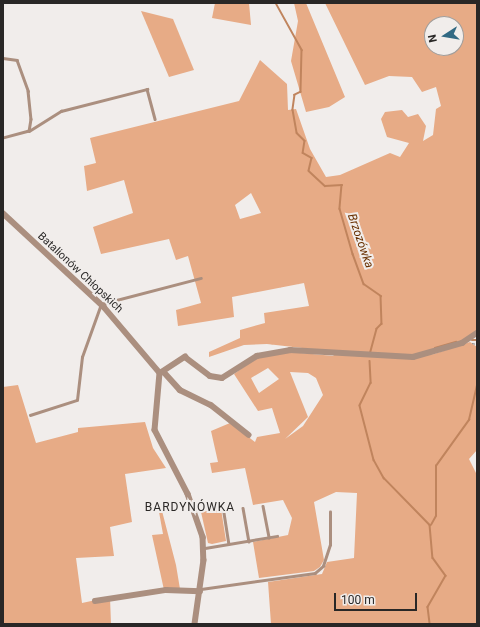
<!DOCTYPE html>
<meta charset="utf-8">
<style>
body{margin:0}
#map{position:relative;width:480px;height:627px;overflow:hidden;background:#f1edeb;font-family:Roboto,sans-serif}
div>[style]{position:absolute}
.green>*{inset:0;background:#e7ab86}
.stream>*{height:1.5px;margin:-0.75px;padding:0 0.75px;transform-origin:0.75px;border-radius:0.75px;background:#c0845d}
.path>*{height:1px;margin-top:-0.5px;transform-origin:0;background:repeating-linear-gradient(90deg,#8d8a89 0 3px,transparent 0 5px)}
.lane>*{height:2.5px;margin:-1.25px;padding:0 1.25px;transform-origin:1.25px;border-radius:1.25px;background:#ab8f7f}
.street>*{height:5.5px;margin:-2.75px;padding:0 2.75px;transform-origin:2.75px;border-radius:2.75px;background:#ab8f7f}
span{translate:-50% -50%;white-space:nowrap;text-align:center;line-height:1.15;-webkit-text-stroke:4px #f1edeb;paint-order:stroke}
.street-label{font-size:11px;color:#292726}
.water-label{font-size:12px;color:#683000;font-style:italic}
.neighbourhood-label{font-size:12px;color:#2b2826;letter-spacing:1px}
.frame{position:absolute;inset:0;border:4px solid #292726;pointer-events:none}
.north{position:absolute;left:424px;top:16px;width:40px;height:40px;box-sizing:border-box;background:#f1edeb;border:1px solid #a19e9c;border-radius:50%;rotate:258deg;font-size:11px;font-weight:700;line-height:16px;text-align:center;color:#292726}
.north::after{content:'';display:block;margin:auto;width:14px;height:18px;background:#316983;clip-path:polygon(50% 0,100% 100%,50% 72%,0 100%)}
.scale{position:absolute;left:334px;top:593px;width:83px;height:18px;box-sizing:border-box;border:2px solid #292726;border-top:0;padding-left:5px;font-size:12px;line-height:14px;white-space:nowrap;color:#292726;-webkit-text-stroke:3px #f1edeb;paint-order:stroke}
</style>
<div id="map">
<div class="green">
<i style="clip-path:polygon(215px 3px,249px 3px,251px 25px,212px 18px)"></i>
<i style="clip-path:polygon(294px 3px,306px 3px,345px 97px,329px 107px,306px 112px,291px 61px,298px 21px)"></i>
<i style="clip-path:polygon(evenodd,325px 3px,477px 3px,477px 330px,466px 340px,431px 355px,470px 342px,477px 347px,477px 450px,469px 459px,477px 475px,477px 624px,271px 624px,268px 582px,322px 574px,327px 562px,354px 558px,357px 493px,336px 492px,314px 502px,324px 560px,320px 567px,314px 571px,259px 578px,253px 542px,288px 535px,292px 518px,283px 500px,253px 505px,245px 468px,212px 473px,210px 463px,218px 462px,211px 431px,230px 423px,255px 442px,257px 437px,280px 433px,272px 408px,258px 411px,234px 374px,248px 364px,258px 358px,290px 352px,334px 356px,329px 351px,267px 344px,244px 345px,209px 357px,209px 352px,240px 338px,240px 330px,265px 323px,264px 313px,309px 306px,304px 283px,232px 297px,234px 317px,178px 326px,176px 310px,201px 303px,188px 256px,176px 260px,169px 239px,101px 254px,93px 227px,133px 213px,124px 180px,87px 191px,84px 166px,96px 163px,90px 138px,239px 101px,260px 60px,287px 84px,288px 110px,296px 109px,310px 149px,326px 177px,340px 175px,390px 153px,400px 157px,409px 143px,387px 137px,381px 119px,385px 112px,402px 110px,408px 117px,418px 114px,426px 126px,423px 141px,433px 135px,436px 109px,441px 106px,436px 87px,422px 92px,412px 77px,389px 76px,365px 85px,325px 3px,432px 24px,456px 24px,456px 48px,432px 48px,432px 24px,325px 3px,251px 193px,261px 213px,240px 219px,235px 205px,251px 193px,325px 3px,268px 368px,279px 379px,259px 393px,251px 378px,268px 368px,325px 3px,290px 372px,308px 373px,316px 378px,323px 395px,303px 426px,285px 439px,308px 417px,290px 372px)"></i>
<i style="clip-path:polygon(141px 11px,173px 19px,194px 70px,169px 77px)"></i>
<i style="clip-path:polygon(18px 385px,36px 443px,78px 432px,78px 428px,145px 422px,153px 448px,166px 468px,125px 474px,132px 522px,110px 527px,114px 556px,76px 558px,82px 603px,110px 597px,111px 624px,3px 624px,3px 387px)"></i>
<i style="clip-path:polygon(221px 509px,226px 541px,212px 544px,208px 543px,201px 512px)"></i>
<i style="clip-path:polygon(162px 511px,176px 565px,180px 589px,164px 590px,152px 535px,163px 534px,159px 512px)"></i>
</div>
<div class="stream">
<i style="left:276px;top:3px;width:54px;rotate:61deg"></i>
<i style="left:302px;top:50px;width:42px;rotate:91.4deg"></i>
<i style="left:301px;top:92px;width:7px;rotate:153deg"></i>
<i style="left:295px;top:95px;width:15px;rotate:98deg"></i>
<i style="left:293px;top:110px;width:23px;rotate:80deg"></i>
<i style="left:297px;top:133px;width:11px;rotate:45deg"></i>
<i style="left:305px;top:141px;width:12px;rotate:99deg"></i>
<i style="left:303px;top:153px;width:10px;rotate:29deg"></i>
<i style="left:312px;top:158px;width:13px;rotate:103deg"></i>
<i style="left:309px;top:171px;width:22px;rotate:43deg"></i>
<i style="left:325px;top:186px;width:17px;rotate:-3deg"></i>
<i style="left:342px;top:185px;width:24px;rotate:95deg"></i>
<i style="left:340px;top:209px;width:47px;rotate:73.9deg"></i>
<i style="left:353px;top:254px;width:32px;rotate:70deg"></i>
<i style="left:364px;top:284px;width:21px;rotate:35deg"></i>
<i style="left:381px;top:296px;width:28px;rotate:88deg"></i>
<i style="left:382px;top:324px;width:7px;rotate:135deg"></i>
<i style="left:377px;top:329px;width:24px;rotate:105deg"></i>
<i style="left:472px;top:340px;width:5px"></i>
<i style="left:435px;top:348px;width:22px;rotate:-16deg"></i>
<i style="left:370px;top:361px;width:22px;rotate:87deg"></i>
<i style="left:371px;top:383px;width:25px;rotate:116deg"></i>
<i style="left:360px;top:406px;width:56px;rotate:75.5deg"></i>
<i style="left:374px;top:460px;width:21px;rotate:61deg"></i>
<i style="left:384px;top:478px;width:66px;rotate:45.6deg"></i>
<i style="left:430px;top:525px;width:33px;rotate:85deg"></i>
<i style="left:433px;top:558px;width:22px;rotate:54deg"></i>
<i style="left:446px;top:576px;width:36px;rotate:120deg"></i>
<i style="left:428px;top:607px;width:17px;rotate:83deg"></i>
<i style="left:431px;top:525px;width:10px;rotate:-61deg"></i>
<i style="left:436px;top:516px;width:50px;rotate:-90deg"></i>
<i style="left:436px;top:466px;width:57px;rotate:-54.3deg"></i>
<i style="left:469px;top:420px;width:35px;rotate:-77deg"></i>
</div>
<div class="path">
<i style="left:472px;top:343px;width:5px;rotate:11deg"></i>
</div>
<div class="lane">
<i style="left:3px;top:58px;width:14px;rotate:8deg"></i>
<i style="left:17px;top:60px;width:33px;rotate:70deg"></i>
<i style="left:28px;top:91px;width:28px;rotate:84deg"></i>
<i style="left:31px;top:119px;width:12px;rotate:99deg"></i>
<i style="left:29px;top:131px;width:27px;rotate:165deg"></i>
<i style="left:29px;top:131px;width:38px;rotate:-32deg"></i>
<i style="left:61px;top:111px;width:89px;rotate:-14.3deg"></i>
<i style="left:147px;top:89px;width:31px;rotate:75deg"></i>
<i style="left:30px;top:415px;width:49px;rotate:-17.7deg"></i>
<i style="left:77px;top:400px;width:43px;rotate:-83.4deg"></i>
<i style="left:82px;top:357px;width:56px;rotate:-70.3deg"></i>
<i style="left:101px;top:304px;width:103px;rotate:-14.6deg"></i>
<i style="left:263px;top:506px;width:32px;rotate:79deg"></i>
<i style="left:243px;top:508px;width:34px;rotate:80deg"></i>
<i style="left:224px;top:513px;width:31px;rotate:81deg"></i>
<i style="left:205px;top:548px;width:73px;rotate:-9.5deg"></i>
<i style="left:201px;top:589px;width:115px;rotate:-8deg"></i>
<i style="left:315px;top:573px;width:11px;rotate:-41deg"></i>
<i style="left:323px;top:566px;width:22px;rotate:-72deg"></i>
<i style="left:330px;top:545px;width:33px;rotate:-90deg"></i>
</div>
<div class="street">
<i style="left:3px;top:213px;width:138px;rotate:42.9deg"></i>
<i style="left:104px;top:307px;width:87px;rotate:49.7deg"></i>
<i style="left:160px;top:373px;width:57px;rotate:95deg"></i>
<i style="left:155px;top:430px;width:72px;rotate:62.7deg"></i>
<i style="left:188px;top:494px;width:46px;rotate:70.8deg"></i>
<i style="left:203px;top:537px;width:23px;rotate:88deg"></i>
<i style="left:204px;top:560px;width:65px;rotate:98deg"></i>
<i style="left:164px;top:372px;width:24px;rotate:48deg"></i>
<i style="left:180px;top:390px;width:34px;rotate:26deg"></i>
<i style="left:211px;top:405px;width:48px;rotate:38.3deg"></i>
<i style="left:160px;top:373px;width:30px;rotate:-33deg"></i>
<i style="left:185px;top:357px;width:31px;rotate:37deg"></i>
<i style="left:210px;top:376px;width:12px;rotate:9deg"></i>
<i style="left:222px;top:378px;width:41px;rotate:-32.2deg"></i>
<i style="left:257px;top:356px;width:34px;rotate:-10deg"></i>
<i style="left:290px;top:350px;width:123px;rotate:3.3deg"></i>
<i style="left:413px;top:357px;width:51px;rotate:-15.9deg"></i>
<i style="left:462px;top:343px;width:18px;rotate:-34deg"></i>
<i style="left:95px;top:601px;width:72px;rotate:-8.8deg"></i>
<i style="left:166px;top:590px;width:34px;rotate:2deg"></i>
</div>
<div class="street-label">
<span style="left:80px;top:273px;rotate:43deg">Batalionów Chłopskich</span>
</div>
<div class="water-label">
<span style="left:360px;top:241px;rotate:71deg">Brzozówka</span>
</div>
<div class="neighbourhood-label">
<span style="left:190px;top:508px">BARDYNÓWKA</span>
</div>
<div class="frame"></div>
<div class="north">N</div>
<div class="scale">100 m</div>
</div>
